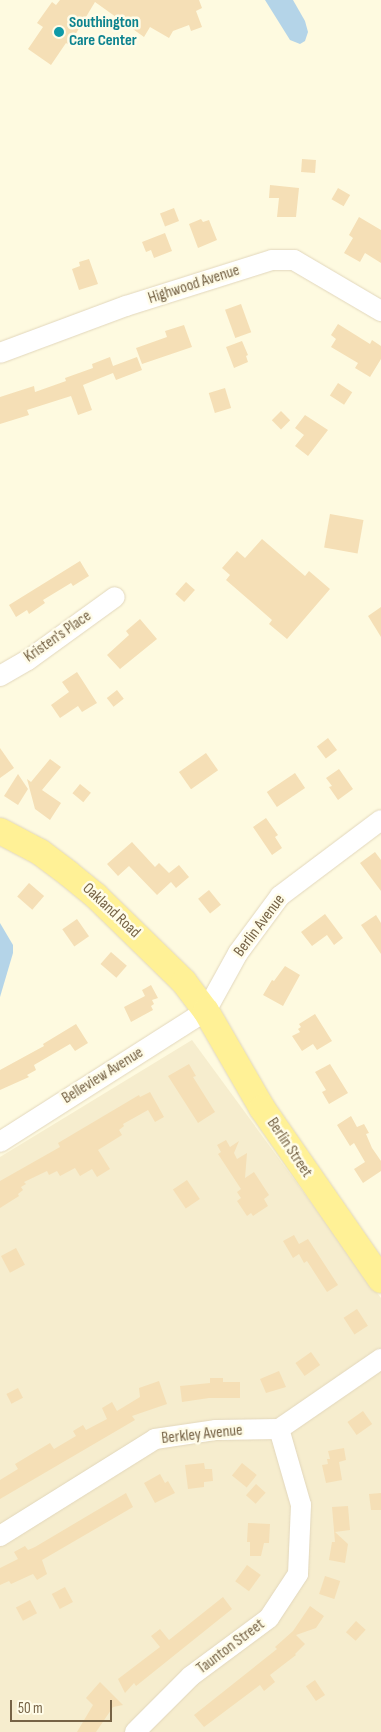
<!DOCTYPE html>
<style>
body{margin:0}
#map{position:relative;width:381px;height:1732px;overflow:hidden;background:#fefae0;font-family:"Sofia Sans Condensed",sans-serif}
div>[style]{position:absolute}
.residential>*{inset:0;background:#f6edce}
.water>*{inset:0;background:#b4d4e8}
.building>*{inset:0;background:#f5dfb6;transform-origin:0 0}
.roads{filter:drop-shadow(0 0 1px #e2d7bc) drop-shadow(0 0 1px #e2d7bc)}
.minor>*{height:20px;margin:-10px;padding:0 10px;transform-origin:10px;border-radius:10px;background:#fff}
.major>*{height:26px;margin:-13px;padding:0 13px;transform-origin:13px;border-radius:13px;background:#fff196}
.dots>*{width:14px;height:14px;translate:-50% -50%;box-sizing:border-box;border:2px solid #fffce8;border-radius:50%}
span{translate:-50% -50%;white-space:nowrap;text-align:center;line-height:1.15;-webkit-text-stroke:5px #fffce8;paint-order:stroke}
.culture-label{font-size:16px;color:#0d838f;font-weight:700}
.left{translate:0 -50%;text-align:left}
.street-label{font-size:16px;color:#766346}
.scale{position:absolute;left:10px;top:1700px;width:102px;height:22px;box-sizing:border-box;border:2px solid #766346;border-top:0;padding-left:6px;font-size:15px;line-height:18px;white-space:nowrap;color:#766346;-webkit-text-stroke:4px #fffce8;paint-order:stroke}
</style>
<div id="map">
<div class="residential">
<i style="clip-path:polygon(192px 1040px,381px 1298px,381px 1732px,0 1732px,0 1157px)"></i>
</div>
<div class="water">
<i style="clip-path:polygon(265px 0,293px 0,305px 21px,308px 32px,305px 41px,300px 44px,290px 40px)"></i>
<i style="clip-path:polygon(0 923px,13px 945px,13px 953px,0 997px)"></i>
</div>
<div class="building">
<i style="clip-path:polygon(60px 0,199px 0,202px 8px,196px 11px,202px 27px,191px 31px,189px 25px,173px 31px,169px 38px,150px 27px,144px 37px,95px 2px,69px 45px,66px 43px,51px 65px,28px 49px,43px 27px,37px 23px,52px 2px,56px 5px)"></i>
<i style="left:302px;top:159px;width:14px;height:13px;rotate:4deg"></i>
<i style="clip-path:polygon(270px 185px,299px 188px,296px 217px,277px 217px,279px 198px,269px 198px)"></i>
<i style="left:338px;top:188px;width:14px;height:13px;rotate:30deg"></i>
<i style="left:174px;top:208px;width:14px;height:15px;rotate:69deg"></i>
<i style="clip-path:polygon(359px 217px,381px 230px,381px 263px,365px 253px,360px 262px,344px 253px,353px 238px,349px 235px)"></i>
<i style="clip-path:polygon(201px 219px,203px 222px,209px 220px,217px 240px,198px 248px,189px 224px)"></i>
<i style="clip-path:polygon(165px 233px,172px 251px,154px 258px,151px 250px,146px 252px,142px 242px)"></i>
<i style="clip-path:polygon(89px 259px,98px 284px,79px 290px,72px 269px,80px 266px,79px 262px)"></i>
<i style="left:241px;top:304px;width:30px;height:17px;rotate:70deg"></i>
<i style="clip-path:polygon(338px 324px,370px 344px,372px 340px,381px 346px,381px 359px,370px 377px,355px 368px,358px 363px,331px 347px,336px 339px,331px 335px)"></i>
<i style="clip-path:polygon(184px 325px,192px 347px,142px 364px,136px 348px,167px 337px,165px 331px)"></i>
<i style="clip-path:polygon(242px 341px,248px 355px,246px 356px,248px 362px,234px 368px,226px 347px)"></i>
<i style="clip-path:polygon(110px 357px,113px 366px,137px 357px,142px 370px,116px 380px,113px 373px,83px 385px,92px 410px,78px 415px,71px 396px,27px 410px,29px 415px,0 424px,0 397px,34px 386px,35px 392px,66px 381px,65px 378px,93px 368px,92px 364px)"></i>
<i style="left:338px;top:383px;width:17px;height:15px;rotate:33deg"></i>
<i style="left:225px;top:388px;width:21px;height:17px;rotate:73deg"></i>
<i style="left:281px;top:411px;width:13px;height:13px;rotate:45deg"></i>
<i style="clip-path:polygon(305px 415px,328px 430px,308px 456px,295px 446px,304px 435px,295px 428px)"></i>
<i style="left:330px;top:514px;width:34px;height:34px;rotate:10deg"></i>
<i style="clip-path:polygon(262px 539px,305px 576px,309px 571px,330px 589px,287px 639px,269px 624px,272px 620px,226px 580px,230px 575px,222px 568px,237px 551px,245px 558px)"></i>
<i style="clip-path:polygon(80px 561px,89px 576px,73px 586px,71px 583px,43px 600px,45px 603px,29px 614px,27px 610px,16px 617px,9px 605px)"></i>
<i style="left:186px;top:582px;width:12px;height:16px;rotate:42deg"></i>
<i style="clip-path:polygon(381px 607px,381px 637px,368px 616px)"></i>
<i style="clip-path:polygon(140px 619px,157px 639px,120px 669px,107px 655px,129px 635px,126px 631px)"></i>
<i style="clip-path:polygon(77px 672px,97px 703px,82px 712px,78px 706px,60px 718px,51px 705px,69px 692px,62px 682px)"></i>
<i style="left:117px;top:690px;width:11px;height:13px;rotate:52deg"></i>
<i style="left:328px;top:738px;width:15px;height:14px;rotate:53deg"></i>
<i style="clip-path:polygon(0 748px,14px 768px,0 778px)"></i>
<i style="left:206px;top:753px;width:21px;height:33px;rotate:55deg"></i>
<i style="clip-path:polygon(50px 759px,61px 767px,42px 790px,61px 803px,50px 820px,35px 809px,27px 779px,31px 782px)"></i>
<i style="clip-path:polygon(339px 769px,353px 789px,338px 800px,329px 787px,332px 786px,326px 778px)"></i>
<i style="left:295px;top:773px;width:18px;height:34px;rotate:56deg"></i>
<i style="clip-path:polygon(18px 774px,28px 789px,18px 805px,4px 796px)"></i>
<i style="left:80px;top:784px;width:14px;height:12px;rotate:39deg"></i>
<i style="clip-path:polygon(266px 818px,278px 835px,275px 837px,282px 848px,272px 855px,253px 827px)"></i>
<i style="clip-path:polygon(132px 842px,155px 867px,159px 863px,169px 873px,179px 865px,189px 877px,176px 888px,171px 882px,157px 895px,129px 866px,118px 876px,107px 864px)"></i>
<i style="clip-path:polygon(375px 852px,381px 860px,381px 891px,360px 863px)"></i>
<i style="left:29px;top:883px;width:20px;height:18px;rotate:41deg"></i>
<i style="left:209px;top:890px;width:19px;height:14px;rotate:51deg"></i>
<i style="clip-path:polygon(325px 914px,343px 938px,334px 945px,327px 935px,312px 946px,301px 932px)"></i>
<i style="clip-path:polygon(376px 915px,381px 923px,381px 954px,361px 925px)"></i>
<i style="left:77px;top:919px;width:21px;height:18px;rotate:55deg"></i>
<i style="left:111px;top:952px;width:21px;height:16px;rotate:41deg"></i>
<i style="clip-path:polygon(285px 966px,300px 975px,283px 1006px,263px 995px,272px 980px,274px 981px)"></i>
<i style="clip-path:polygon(151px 985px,158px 998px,152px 1000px,154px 1004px,151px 1006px,153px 1010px,131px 1022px,124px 1007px,145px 996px,142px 990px)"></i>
<i style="clip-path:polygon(315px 1014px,332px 1041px,317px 1050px,313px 1044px,302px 1051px,292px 1036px,300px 1032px,298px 1029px,301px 1027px,299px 1024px)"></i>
<i style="clip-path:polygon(76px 1024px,88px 1043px,75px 1051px,70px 1044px,34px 1065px,36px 1070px,27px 1075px,29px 1077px,0 1090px,0 1070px,44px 1046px,43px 1044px)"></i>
<i style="clip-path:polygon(189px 1064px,196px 1076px,193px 1077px,215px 1112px,198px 1123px,168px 1076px)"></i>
<i style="clip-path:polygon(330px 1064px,348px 1093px,329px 1104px,322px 1092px,326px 1090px,315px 1072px)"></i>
<i style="clip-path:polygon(150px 1092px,164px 1117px,155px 1122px,148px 1110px,123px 1124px,124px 1126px,119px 1130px,122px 1135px,98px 1150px,110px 1169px,97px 1177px,92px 1169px,80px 1176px,75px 1168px,60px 1176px,57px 1171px,49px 1175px,47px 1171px,24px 1182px,26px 1184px,21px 1187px,23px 1190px,18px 1194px,19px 1196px,0 1208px,0 1181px,60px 1147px,58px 1143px,139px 1095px,140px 1097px)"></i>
<i style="clip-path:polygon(351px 1116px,357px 1127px,364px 1124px,369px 1133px,366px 1134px,372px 1148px,381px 1161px,381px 1171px,363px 1183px,354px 1169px,365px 1162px,354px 1143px,350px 1146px,337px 1125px)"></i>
<i style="clip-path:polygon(226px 1140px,230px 1147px,239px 1141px,234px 1153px,237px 1159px,247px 1153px,245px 1178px,254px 1172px,269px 1195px,264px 1199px,268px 1206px,253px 1216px,251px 1213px,247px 1216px,237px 1201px,241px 1198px,237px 1192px,241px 1189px,218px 1154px,221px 1152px,217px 1145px)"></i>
<i style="left:187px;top:1180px;width:23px;height:17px;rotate:56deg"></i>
<i style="clip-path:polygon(294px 1235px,299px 1244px,308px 1239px,338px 1285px,327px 1292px,307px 1261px,304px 1263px,299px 1254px,293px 1258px,283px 1241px)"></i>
<i style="left:16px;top:1248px;width:19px;height:17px;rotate:62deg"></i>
<i style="left:357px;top:1309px;width:20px;height:16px;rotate:57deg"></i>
<i style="left:311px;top:1352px;width:16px;height:19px;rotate:55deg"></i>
<i style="clip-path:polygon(279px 1371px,286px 1387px,266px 1393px,260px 1379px)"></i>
<i style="clip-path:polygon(210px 1378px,223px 1378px,223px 1382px,240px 1382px,240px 1398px,209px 1398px,182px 1402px,180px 1386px,210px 1383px)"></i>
<i style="clip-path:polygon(159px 1381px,167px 1404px,132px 1416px,135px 1420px,0 1499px,0 1480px,18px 1469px,15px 1464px,50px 1443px,54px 1449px,76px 1436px,73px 1431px,83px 1425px,86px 1430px,107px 1419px,102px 1408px,112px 1402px,117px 1411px,140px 1397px,139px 1388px)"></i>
<i style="left:18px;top:1388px;width:11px;height:13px;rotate:63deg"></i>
<i style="left:363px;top:1411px;width:16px;height:19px;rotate:55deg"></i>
<i style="clip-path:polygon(344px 1448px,346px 1460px,339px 1462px,342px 1480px,326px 1483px,322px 1465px,328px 1464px,327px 1459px,330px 1459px,328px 1451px)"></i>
<i style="clip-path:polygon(204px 1463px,205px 1469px,212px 1469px,213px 1481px,204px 1482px,204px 1487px,188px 1489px,185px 1465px)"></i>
<i style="left:242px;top:1463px;width:19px;height:16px;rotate:39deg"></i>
<i style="clip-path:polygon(160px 1474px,165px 1483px,168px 1481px,175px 1493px,155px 1503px,144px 1483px)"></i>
<i style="left:256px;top:1484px;width:13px;height:15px;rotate:42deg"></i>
<i style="clip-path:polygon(126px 1493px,133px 1507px,42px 1560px,47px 1574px,37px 1580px,33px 1574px,11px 1584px,9px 1581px,0 1585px,0 1568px,18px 1559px,14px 1552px,25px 1546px,28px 1550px,35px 1547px)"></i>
<i style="clip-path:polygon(381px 1493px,381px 1510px,371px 1510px,369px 1494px)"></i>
<i style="clip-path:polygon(348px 1506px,350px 1530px,335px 1532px,348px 1544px,345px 1563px,329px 1560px,332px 1542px,335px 1542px,332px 1507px)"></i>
<i style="clip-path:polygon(248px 1523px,270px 1524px,269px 1543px,264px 1543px,261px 1556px,250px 1556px,250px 1542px,247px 1542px)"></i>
<i style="left:247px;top:1565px;width:17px;height:20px;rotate:36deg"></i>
<i style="left:325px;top:1576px;width:16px;height:19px;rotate:18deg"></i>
<i style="left:65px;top:1587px;width:17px;height:15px;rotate:62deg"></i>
<i style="clip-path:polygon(223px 1597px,232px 1609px,151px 1674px,136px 1686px,134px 1683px,125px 1693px,118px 1679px,160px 1647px,151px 1636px,160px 1629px,169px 1640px)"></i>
<i style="left:30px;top:1600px;width:15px;height:16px;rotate:62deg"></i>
<i style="clip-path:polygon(310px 1606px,324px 1616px,316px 1628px,296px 1635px,305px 1644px,295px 1654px,296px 1655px,270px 1675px,275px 1682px,264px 1691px,260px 1685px,204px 1727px,194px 1715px,277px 1649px,275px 1647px,293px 1631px)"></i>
<i style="left:356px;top:1621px;width:13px;height:15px;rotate:42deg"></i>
<i style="left:315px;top:1680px;width:18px;height:11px;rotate:56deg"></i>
<i style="clip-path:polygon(100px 1682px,123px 1705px,113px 1707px,96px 1732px,77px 1732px,93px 1705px,86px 1698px)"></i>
</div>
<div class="roads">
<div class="minor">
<i style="left:0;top:353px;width:134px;rotate:-20.5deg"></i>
<i style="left:126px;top:306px;width:153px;rotate:-17.5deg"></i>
<i style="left:272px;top:260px;width:22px"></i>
<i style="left:294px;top:260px;width:101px;rotate:30.4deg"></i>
<i style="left:0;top:676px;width:32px;rotate:-30deg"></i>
<i style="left:28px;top:660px;width:107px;rotate:-35.9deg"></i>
<i style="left:0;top:1142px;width:244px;rotate:-32.5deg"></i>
<i style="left:206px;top:1011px;width:66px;rotate:-61.1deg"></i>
<i style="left:238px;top:953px;width:71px;rotate:-53.6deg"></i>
<i style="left:280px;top:896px;width:126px;rotate:-37deg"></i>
<i style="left:0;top:1536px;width:183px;rotate:-32deg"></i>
<i style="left:155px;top:1439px;width:62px;rotate:-8.4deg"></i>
<i style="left:216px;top:1430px;width:63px;rotate:-0.9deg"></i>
<i style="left:279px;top:1429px;width:124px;rotate:-34.5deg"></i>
<i style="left:135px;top:1732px;width:79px;rotate:-45deg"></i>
<i style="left:191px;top:1676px;width:97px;rotate:-36.6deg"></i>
<i style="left:269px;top:1618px;width:53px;rotate:-56.6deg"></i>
<i style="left:298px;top:1574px;width:69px;rotate:-87.5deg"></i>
<i style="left:301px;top:1505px;width:79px;rotate:-106.1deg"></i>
</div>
<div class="major">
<i style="left:0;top:831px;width:45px;rotate:27.7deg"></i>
<i style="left:40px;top:852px;width:36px;rotate:37deg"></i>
<i style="left:69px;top:874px;width:35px;rotate:39deg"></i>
<i style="left:96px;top:896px;width:123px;rotate:44.3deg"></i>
<i style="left:184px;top:982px;width:36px;rotate:53deg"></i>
<i style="left:206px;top:1011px;width:112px;rotate:60deg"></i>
<i style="left:262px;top:1108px;width:209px;rotate:55.3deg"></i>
</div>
</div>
<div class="dots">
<i style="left:59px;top:32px;background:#0f9aa8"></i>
</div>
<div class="culture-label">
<span class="left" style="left:69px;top:32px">Southington<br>Care Center</span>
</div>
<div class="street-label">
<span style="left:194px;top:285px;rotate:-18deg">Highwood Avenue</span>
<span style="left:58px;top:637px;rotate:-35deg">Kristen's Place</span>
<span style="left:111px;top:911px;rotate:43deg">Oakland Road</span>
<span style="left:260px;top:926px;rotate:-53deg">Berlin Avenue</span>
<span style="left:103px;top:1076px;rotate:-32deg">Belleview Avenue</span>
<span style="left:289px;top:1148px;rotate:56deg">Berlin Street</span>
<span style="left:202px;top:1435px;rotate:-6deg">Berkley Avenue</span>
<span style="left:231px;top:1647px;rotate:-37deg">Taunton Street</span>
</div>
<div class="scale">50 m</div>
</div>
